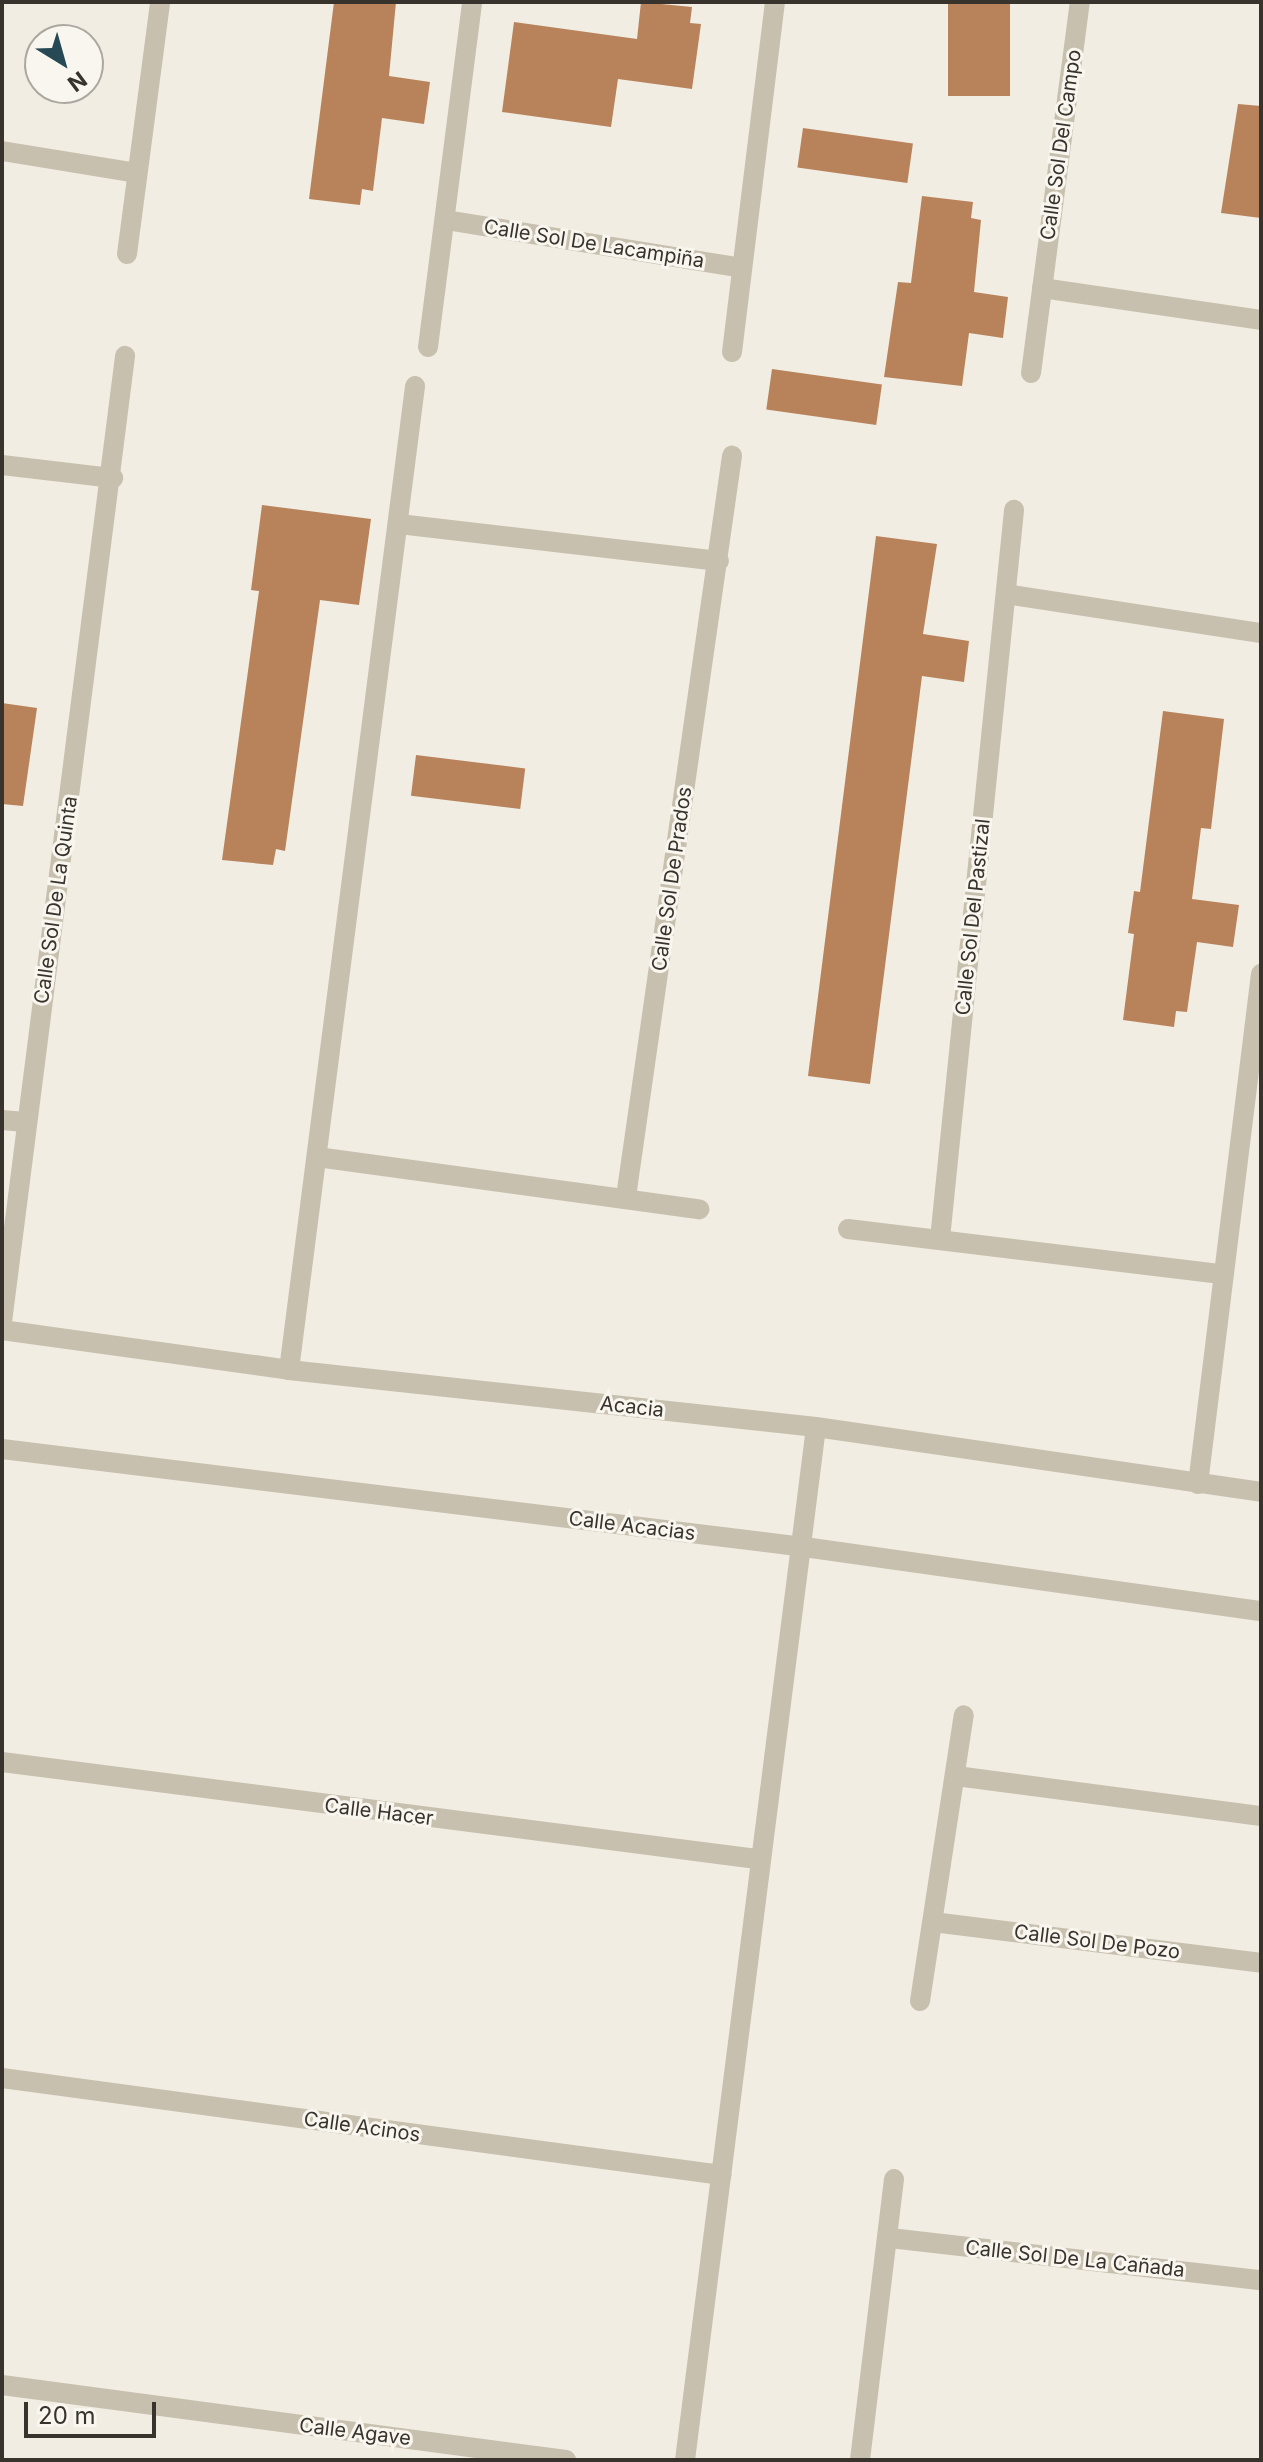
<!DOCTYPE html>
<meta charset="utf-8">
<style>
body{margin:0}
#map{position:relative;width:1263px;height:2462px;overflow:hidden;background:#f1ede3;font-family:Inter,sans-serif}
div>[style]{position:absolute}
.building>*{inset:0;background:#b8835a;transform-origin:0 0}
.minor>*{height:20px;margin:-10px;padding:0 10px;transform-origin:10px;border-radius:10px;background:#c8c0af}
.tertiary>*{height:20px;margin:-10px;padding:0 10px;transform-origin:10px;border-radius:10px;background:#c8c0af}
span{translate:-50% -50%;white-space:nowrap;text-align:center;line-height:1.15;-webkit-text-stroke:6px #f9f6ef;paint-order:stroke}
.street-label{font-size:20px;color:#38332c}
.frame{position:absolute;inset:0;border:4px solid #38332c;pointer-events:none}
.north{position:absolute;left:24px;top:24px;width:80px;height:80px;box-sizing:border-box;background:#f9f6ef;border:2px solid #aca8a1;border-radius:50%;rotate:143deg;font-size:22px;font-weight:700;line-height:32px;text-align:center;color:#38332c}
.north::after{content:'';display:block;margin:auto;width:28px;height:36px;background:#264955;clip-path:polygon(50% 0,100% 100%,50% 72%,0 100%)}
.scale{position:absolute;left:24px;top:2402px;width:132px;height:36px;box-sizing:border-box;border:4px solid #38332c;border-top:0;padding-left:10px;font-size:24px;line-height:28px;white-space:nowrap;color:#38332c;-webkit-text-stroke:6px #f9f6ef;paint-order:stroke}
</style>
<div id="map">
<div class="building">
<i style="clip-path:polygon(334px 2px,396px 2px,389px 76px,430px 82px,424px 124px,382px 118px,373px 191px,362px 189px,360px 205px,309px 199px)"></i>
<i style="clip-path:polygon(641px 2px,692px 7px,690px 23px,701px 24px,692px 89px,618px 79px,611px 127px,502px 112px,514px 22px,637px 39px)"></i>
<i style="left:948px;top:2px;width:62px;height:94px"></i>
<i style="clip-path:polygon(1238px 104px,1261px 106px,1261px 218px,1221px 213px)"></i>
<i style="left:803px;top:128px;width:111px;height:40px;rotate:8deg"></i>
<i style="clip-path:polygon(922px 196px,973px 202px,971px 218px,981px 220px,974px 292px,1008px 297px,1003px 338px,969px 333px,962px 386px,884px 377px,898px 282px,911px 283px)"></i>
<i style="left:772px;top:369px;width:111px;height:41px;rotate:8deg"></i>
<i style="clip-path:polygon(262px 505px,371px 519px,359px 605px,320px 600px,285px 851px,276px 849px,273px 865px,222px 860px,259px 591px,251px 590px)"></i>
<i style="clip-path:polygon(876px 536px,937px 544px,923px 634px,969px 641px,964px 682px,922px 676px,870px 1084px,808px 1076px)"></i>
<i style="clip-path:polygon(2px 703px,37px 708px,23px 806px,2px 804px)"></i>
<i style="clip-path:polygon(1163px 711px,1224px 719px,1211px 829px,1201px 828px,1192px 899px,1239px 905px,1233px 947px,1197px 942px,1187px 1012px,1176px 1011px,1174px 1027px,1123px 1020px,1134px 934px,1128px 933px,1134px 891px,1140px 892px)"></i>
<i style="left:416px;top:755px;width:110px;height:41px;rotate:7deg"></i>
</div>
<div class="minor">
<i style="left:2px;top:151px;width:136px;rotate:9.3deg"></i>
<i style="left:446px;top:220px;width:300px;rotate:9.2deg"></i>
<i style="left:127px;top:254px;width:254px;rotate:-82.5deg"></i>
<i style="left:1042px;top:288px;width:221px;rotate:8.3deg"></i>
<i style="left:428px;top:347px;width:348px;rotate:-82.7deg"></i>
<i style="left:732px;top:352px;width:353px;rotate:-83deg"></i>
<i style="left:1031px;top:373px;width:374px;rotate:-82.5deg"></i>
<i style="left:2px;top:465px;width:112px;rotate:6.7deg"></i>
<i style="left:399px;top:524px;width:322px;rotate:6.6deg"></i>
<i style="left:1006px;top:594px;width:258px;rotate:8.7deg"></i>
<i style="left:2px;top:1120px;width:23px;rotate:5deg"></i>
<i style="left:317px;top:1157px;width:386px;rotate:7.8deg"></i>
<i style="left:626px;top:1197px;width:749px;rotate:-81.86deg"></i>
<i style="left:848px;top:1229px;width:376px;rotate:6.9deg"></i>
<i style="left:940px;top:1239px;width:733px;rotate:-84.2deg"></i>
<i style="left:2px;top:1322px;width:974px;rotate:-82.74deg"></i>
<i style="left:289px;top:1370px;width:992px;rotate:-82.7deg"></i>
<i style="left:1198px;top:1484px;width:514px;rotate:-82.96deg"></i>
<i style="left:2px;top:1762px;width:761px;rotate:7.32deg"></i>
<i style="left:956px;top:1776px;width:308px;rotate:7.5deg"></i>
<i style="left:933px;top:1922px;width:331px;rotate:7.1deg"></i>
<i style="left:920px;top:2001px;width:289px;rotate:-81.3deg"></i>
<i style="left:2px;top:2078px;width:726px;rotate:7.68deg"></i>
<i style="left:890px;top:2238px;width:373px;rotate:6.5deg"></i>
<i style="left:2px;top:2385px;width:569px;rotate:7.57deg"></i>
<i style="left:685px;top:2460px;width:1041px;rotate:-82.77deg"></i>
<i style="left:860px;top:2460px;width:283px;rotate:-83.1deg"></i>
</div>
<div class="tertiary">
<i style="left:2px;top:1330px;width:290px;rotate:7.9deg"></i>
<i style="left:289px;top:1370px;width:530px;rotate:6.17deg"></i>
<i style="left:816px;top:1427px;width:450px;rotate:8.3deg"></i>
<i style="left:2px;top:1449px;width:801px;rotate:6.96deg"></i>
<i style="left:797px;top:1546px;width:469px;rotate:8deg"></i>
</div>
<div class="street-label">
<span style="left:1061px;top:145px;rotate:-82deg">Calle Sol Del Campo</span>
<span style="left:594px;top:244px;rotate:9deg">Calle Sol De Lacampiña</span>
<span style="left:672px;top:879px;rotate:-82deg">Calle Sol De Prados</span>
<span style="left:56px;top:900px;rotate:-82deg">Calle Sol De La Quinta</span>
<span style="left:973px;top:917px;rotate:-84deg">Calle Sol Del Pastizal</span>
<span style="left:632px;top:1407px;rotate:6deg">Acacia</span>
<span style="left:632px;top:1526px;rotate:7deg">Calle Acacias</span>
<span style="left:379px;top:1812px;rotate:7deg">Calle Hacer</span>
<span style="left:1097px;top:1942px;rotate:7deg">Calle Sol De Pozo</span>
<span style="left:362px;top:2127px;rotate:8deg">Calle Acinos</span>
<span style="left:1075px;top:2259px;rotate:6deg">Calle Sol De La Cañada</span>
<span style="left:355px;top:2432px;rotate:7deg">Calle Agave</span>
</div>
<div class="frame"></div>
<div class="north">N</div>
<div class="scale">20 m</div>
</div>
